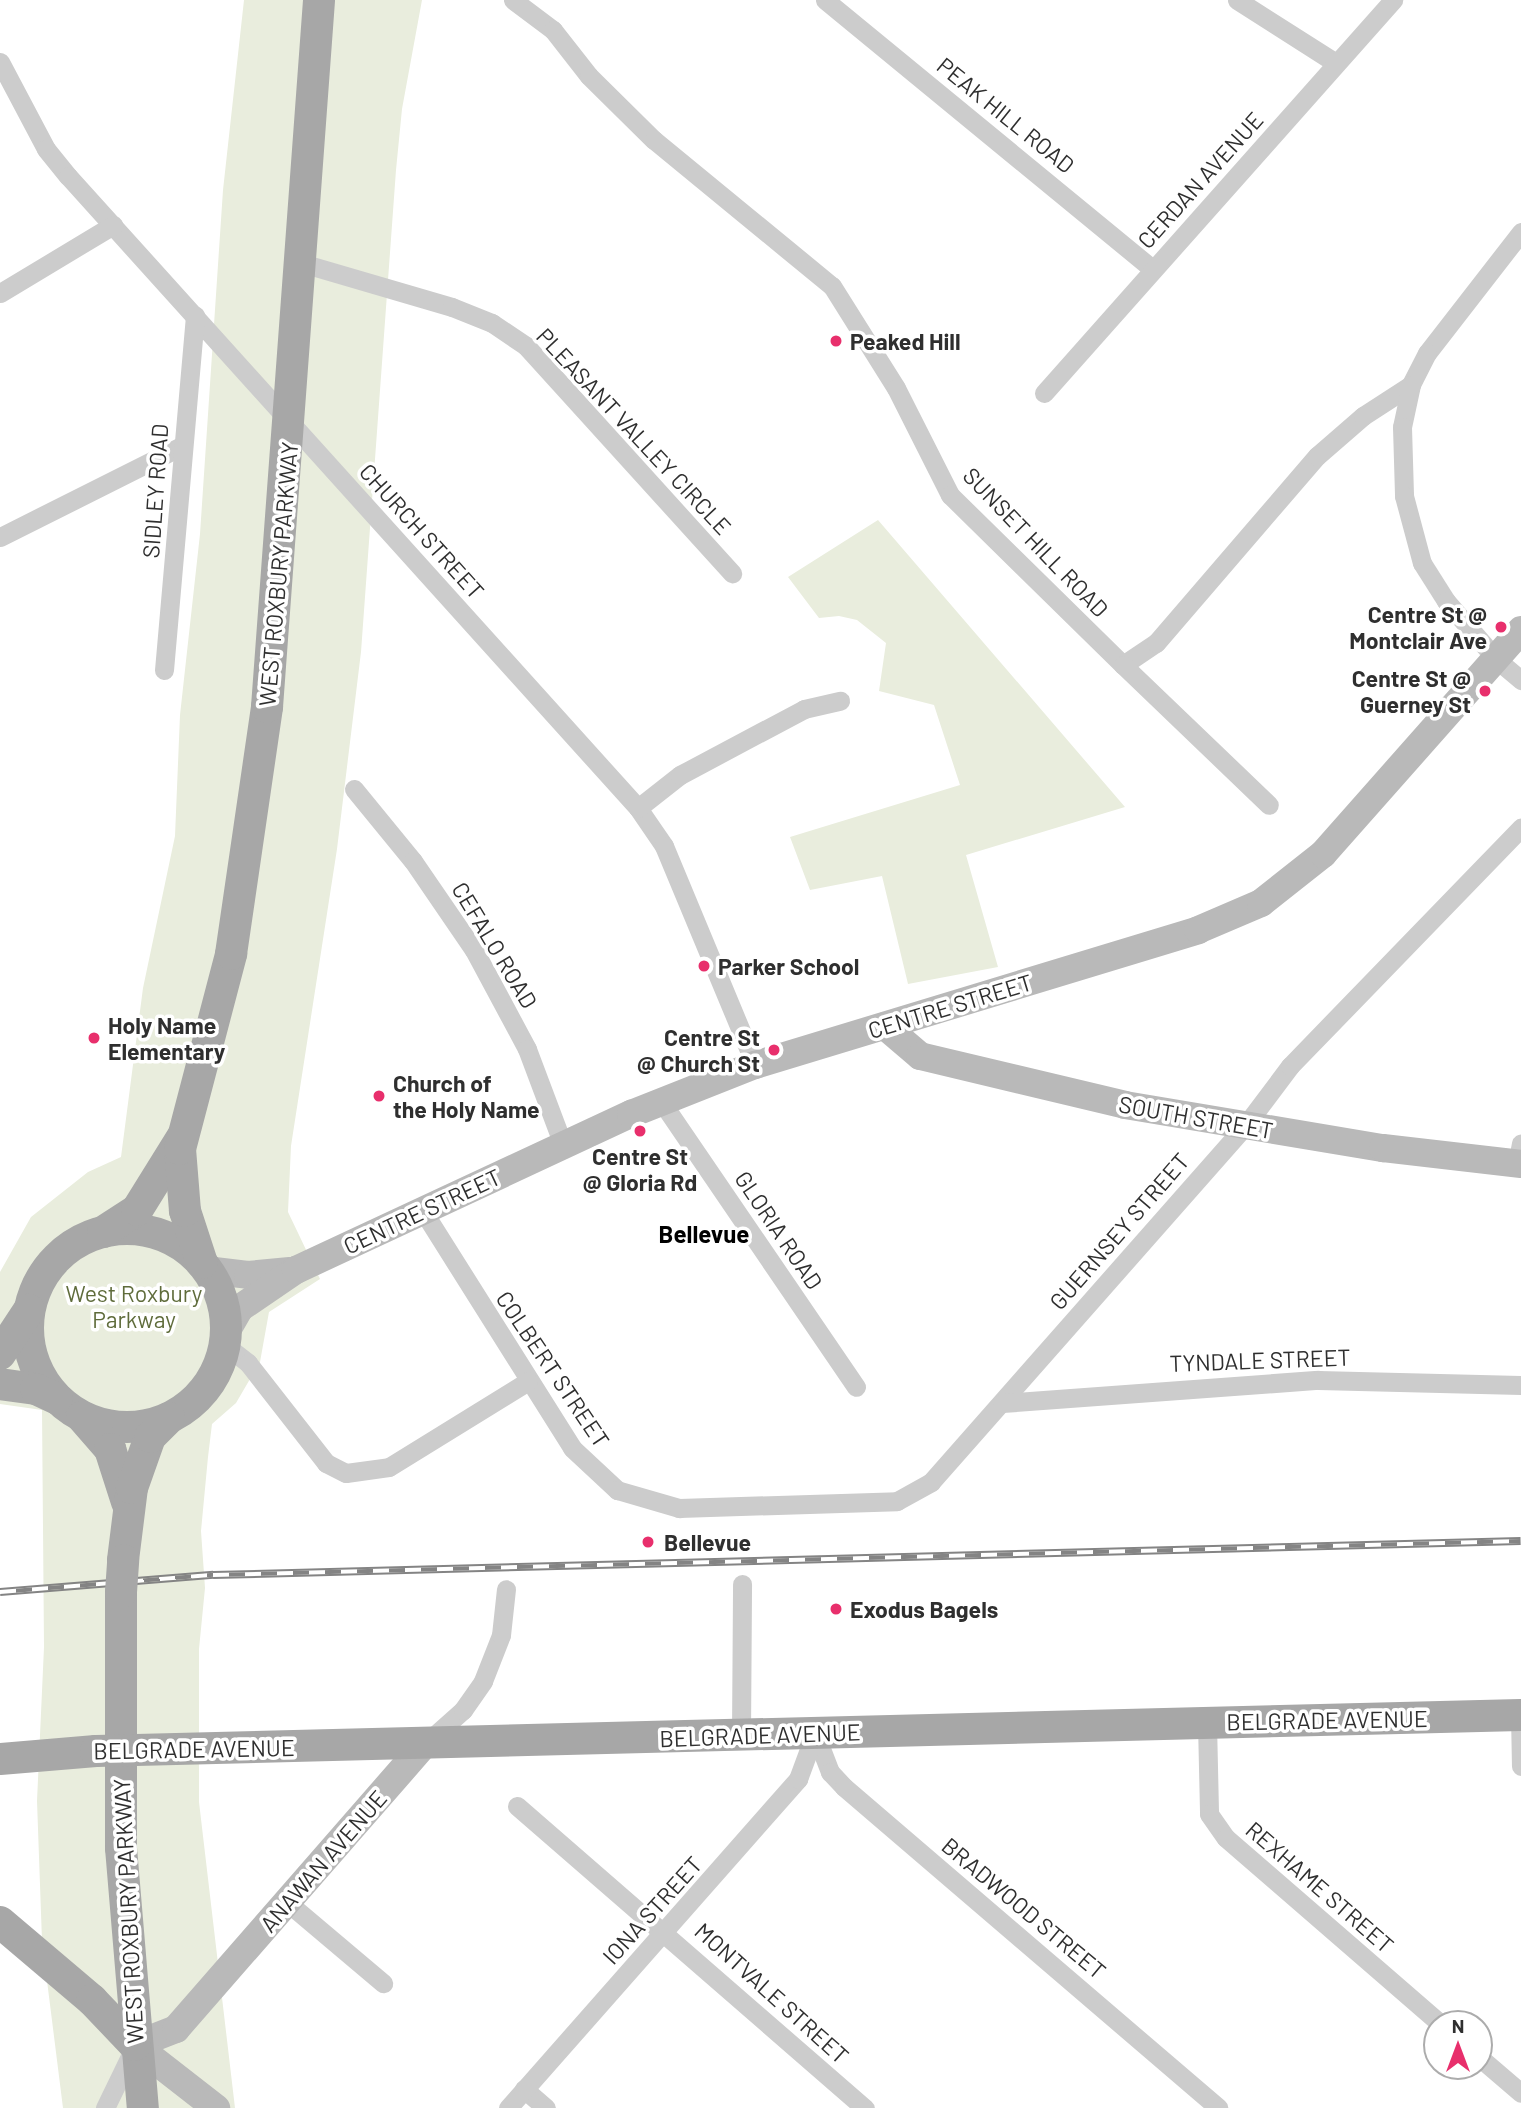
<!DOCTYPE html>
<style>
body{margin:0}
#map{position:relative;width:1521px;height:2108px;overflow:hidden;background:#fff;font-family:Barlow,sans-serif}
div>[style]{position:absolute}
.green>*{inset:0;background:#e9eddd}
.street>*{height:19px;margin:-9.5px;padding:0 9.5px;transform-origin:9.5px;border-radius:9.5px;background:#ccc}
.secondary>*{height:28px;margin:-14px;padding:0 14px;transform-origin:14px;border-radius:14px;background:#b9b9b9}
.primary>*{height:32px;margin:-16px;padding:0 16px;transform-origin:16px;border-radius:16px;background:#a7a7a7}
.primary>.ring{margin:-16px;padding:0;box-sizing:content-box;background:none;border:32px solid #a7a7a7;border-radius:50%}
.rail>*{height:8px;margin-top:-4px;transform-origin:0;background:repeating-linear-gradient(90deg,#fff 0 16px,#848484 0 32px);box-sizing:border-box;border-block:2px solid #848484}
.primary-bridge>*{height:32px;margin:-16px;padding:0 16px;transform-origin:16px;border-radius:16px;background:#a7a7a7}
.dots>*{width:19px;height:19px;translate:-50% -50%;box-sizing:border-box;border:4px solid #fff;border-radius:50%}
span{translate:-50% -50%;white-space:nowrap;text-align:center;line-height:1.15;-webkit-text-stroke:7px #fff;paint-order:stroke}
.street-label{font-size:23px;color:#2f2f2f}
.poi-label{font-size:23px;color:#2f2f2f;font-weight:700}
.left{translate:0 -50%;text-align:left}
.right{translate:-100% -50%;text-align:right}
.park-label{font-size:23px;color:#5f6c3b}
.neighbourhood-label{font-size:24px;color:#000;font-weight:700}
.north{position:absolute;left:1423px;top:2010px;width:70px;height:70px;box-sizing:border-box;background:#fff;border:2px solid #acacac;border-radius:50%;rotate:0deg;font-size:19px;font-weight:700;line-height:28px;text-align:center;color:#2f2f2f}
.north::after{content:'';display:block;margin:auto;width:24px;height:32px;background:#e82f6c;clip-path:polygon(50% 0,100% 100%,50% 72%,0 100%)}
</style>
<div id="map">
<div class="green">
<i style="clip-path:polygon(244px 0,422px 0,402px 109px,396px 170px,361px 652px,337px 849px,291px 1146px,288px 1212px,320px 1279px,269px 1312px,260px 1362px,236px 1403px,212px 1424px,208px 1457px,201px 1531px,205px 1588px,199px 1649px,199px 1802px,235px 2108px,63px 2108px,42px 1941px,37px 1801px,44px 1647px,42px 1410px,0 1404px,0 1272px,31px 1217px,88px 1172px,121px 1157px,143px 988px,175px 836px,180px 715px,200px 534px,223px 190px)"></i>
<i style="clip-path:polygon(878px 520px,1125px 807px,966px 855px,998px 967px,908px 984px,882px 876px,810px 890px,790px 837px,960px 785px,934px 705px,879px 691px,886px 643px,857px 620px,839px 616px,819px 618px,788px 577px)"></i>
</div>
<div class="street">
<i style="left:513px;top:0;width:50px;rotate:36.9deg"></i>
<i style="left:553px;top:30px;width:58px;rotate:52deg"></i>
<i style="left:589px;top:76px;width:91px;rotate:44.6deg"></i>
<i style="left:654px;top:140px;width:230px;rotate:39.4deg"></i>
<i style="left:832px;top:286px;width:120px;rotate:57.9deg"></i>
<i style="left:896px;top:388px;width:120px;rotate:63.2deg"></i>
<i style="left:950px;top:495px;width:243px;rotate:44.5deg"></i>
<i style="left:1123px;top:665px;width:40px;rotate:-34deg"></i>
<i style="left:1156px;top:643px;width:247px;rotate:-49.3deg"></i>
<i style="left:1317px;top:456px;width:61px;rotate:-41deg"></i>
<i style="left:1363px;top:416px;width:57px;rotate:-32.9deg"></i>
<i style="left:825px;top:0;width:424px;rotate:39.4deg"></i>
<i style="left:1237px;top:0;width:117px;rotate:32.5deg"></i>
<i style="left:0;top:62px;width:98px;rotate:62.1deg"></i>
<i style="left:46px;top:149px;width:35px;rotate:51deg"></i>
<i style="left:68px;top:176px;width:851px;rotate:47.95deg"></i>
<i style="left:638px;top:808px;width:46px;rotate:55.6deg"></i>
<i style="left:664px;top:846px;width:237px;rotate:67.4deg"></i>
<i style="left:1521px;top:232px;width:153px;rotate:127.8deg"></i>
<i style="left:1427px;top:353px;width:36px;rotate:117deg"></i>
<i style="left:1411px;top:385px;width:43px;rotate:102.1deg"></i>
<i style="left:1402px;top:427px;width:69px;rotate:88.3deg"></i>
<i style="left:1404px;top:496px;width:69px;rotate:75deg"></i>
<i style="left:1422px;top:563px;width:45px;rotate:57.7deg"></i>
<i style="left:1446px;top:601px;width:77px;rotate:49.2deg"></i>
<i style="left:1496px;top:659px;width:33px;rotate:40deg"></i>
<i style="left:298px;top:262px;width:160px;rotate:16.3deg"></i>
<i style="left:452px;top:307px;width:43px;rotate:21.8deg"></i>
<i style="left:492px;top:323px;width:41px;rotate:34.1deg"></i>
<i style="left:526px;top:346px;width:307px;rotate:47.8deg"></i>
<i style="left:0;top:293px;width:132px;rotate:-31deg"></i>
<i style="left:1044px;top:393px;width:526px;rotate:-48.39deg"></i>
<i style="left:0;top:537px;width:203px;rotate:-26.6deg"></i>
<i style="left:1123px;top:665px;width:202px;rotate:43.8deg"></i>
<i style="left:164px;top:670px;width:356px;rotate:-85deg"></i>
<i style="left:354px;top:789px;width:93px;rotate:50.7deg"></i>
<i style="left:413px;top:861px;width:108px;rotate:55.6deg"></i>
<i style="left:474px;top:950px;width:112px;rotate:61.8deg"></i>
<i style="left:527px;top:1049px;width:103px;rotate:69.4deg"></i>
<i style="left:638px;top:808px;width:53px;rotate:-38.2deg"></i>
<i style="left:680px;top:775px;width:140px;rotate:-28deg"></i>
<i style="left:804px;top:709px;width:37px;rotate:-13deg"></i>
<i style="left:661px;top:1101px;width:346px;rotate:55.7deg"></i>
<i style="left:1517px;top:1164px;width:21px;rotate:-79deg"></i>
<i style="left:423px;top:1211px;width:280px;rotate:57.8deg"></i>
<i style="left:572px;top:1448px;width:62px;rotate:43deg"></i>
<i style="left:617px;top:1490px;width:65px;rotate:16.2deg"></i>
<i style="left:679px;top:1508px;width:218px;rotate:-1.8deg"></i>
<i style="left:897px;top:1501px;width:39px;rotate:-29deg"></i>
<i style="left:931px;top:1482px;width:475px;rotate:-48.6deg"></i>
<i style="left:1245px;top:1126px;width:75px;rotate:-53.1deg"></i>
<i style="left:1290px;top:1066px;width:332px;rotate:-45.9deg"></i>
<i style="left:225px;top:1345px;width:29px;rotate:38deg"></i>
<i style="left:248px;top:1363px;width:127px;rotate:52deg"></i>
<i style="left:326px;top:1463px;width:22px;rotate:27deg"></i>
<i style="left:346px;top:1473px;width:43px;rotate:-7.9deg"></i>
<i style="left:389px;top:1467px;width:163px;rotate:-31.7deg"></i>
<i style="left:1002px;top:1403px;width:317px;rotate:-4.2deg"></i>
<i style="left:1318px;top:1380px;width:203px;rotate:1.4deg"></i>
<i style="left:1520px;top:1715px;width:51px;rotate:88.9deg"></i>
<i style="left:1207px;top:1723px;width:91px;rotate:88.7deg"></i>
<i style="left:1209px;top:1814px;width:29px;rotate:55deg"></i>
<i style="left:1226px;top:1838px;width:284px;rotate:40.9deg"></i>
<i style="left:815px;top:1733px;width:42px;rotate:69deg"></i>
<i style="left:830px;top:1772px;width:21px;rotate:47deg"></i>
<i style="left:844px;top:1787px;width:493px;rotate:40.6deg"></i>
<i style="left:741px;top:1735px;width:151px;rotate:-89.6deg"></i>
<i style="left:426px;top:1743px;width:50px;rotate:-41.7deg"></i>
<i style="left:463px;top:1710px;width:35px;rotate:-55deg"></i>
<i style="left:483px;top:1681px;width:49px;rotate:-68.6deg"></i>
<i style="left:501px;top:1635px;width:46px;rotate:-83.8deg"></i>
<i style="left:517px;top:1806px;width:461px;rotate:41deg"></i>
<i style="left:287px;top:1902px;width:126px;rotate:40.2deg"></i>
<i style="left:1479px;top:2057px;width:55px;rotate:40.6deg"></i>
<i style="left:524px;top:2089px;width:29px;rotate:41deg"></i>
<i style="left:105px;top:2108px;width:69px;rotate:-64.2deg"></i>
<i style="left:508px;top:2108px;width:439px;rotate:-48.6deg"></i>
<i style="left:798px;top:1779px;width:49px;rotate:-69.7deg"></i>
</div>
<div class="secondary">
<i style="left:885px;top:1026px;width:46px;rotate:40.6deg"></i>
<i style="left:920px;top:1056px;width:211px;rotate:13.4deg"></i>
<i style="left:1125px;top:1105px;width:262px;rotate:9.5deg"></i>
<i style="left:1383px;top:1148px;width:139px;rotate:6.6deg"></i>
<i style="left:206px;top:1270px;width:42px;rotate:6.8deg"></i>
<i style="left:248px;top:1275px;width:42px;rotate:-5.4deg"></i>
<i style="left:226px;top:1332px;width:28px;rotate:-60deg"></i>
<i style="left:240px;top:1308px;width:68px;rotate:-34.2deg"></i>
<i style="left:296px;top:1270px;width:370px;rotate:-25deg"></i>
<i style="left:631px;top:1114px;width:133px;rotate:-21.6deg"></i>
<i style="left:755px;top:1065px;width:463px;rotate:-16.9deg"></i>
<i style="left:1198px;top:930px;width:69px;rotate:-23.2deg"></i>
<i style="left:1261px;top:903px;width:79px;rotate:-38.3deg"></i>
<i style="left:1323px;top:854px;width:299px;rotate:-48.5deg"></i>
<i style="left:135px;top:2045px;width:44px;rotate:-21.3deg"></i>
<i style="left:176px;top:2029px;width:378px;rotate:-48.9deg"></i>
<i style="left:135px;top:2045px;width:103px;rotate:37.9deg"></i>
</div>
<div class="primary">
<i class="ring" style="left:28px;top:1229px;width:166px;height:166px"></i>
<i style="left:103px;top:1232px;width:40px;rotate:-32.9deg"></i>
<i style="left:137px;top:1210px;width:84px;rotate:-58.2deg"></i>
<i style="left:202px;top:1263px;width:55px;rotate:-108.1deg"></i>
<i style="left:185px;top:1211px;width:62px;rotate:-94.6deg"></i>
<i style="left:180px;top:1149px;width:202px;rotate:-75.3deg"></i>
<i style="left:231px;top:954px;width:250px;rotate:-81.7deg"></i>
<i style="left:267px;top:707px;width:709px;rotate:-85.79deg"></i>
<i style="left:0;top:1354px;width:53px;rotate:-56.6deg"></i>
<i style="left:0;top:1384px;width:36px;rotate:8deg"></i>
<i style="left:36px;top:1389px;width:23px;rotate:25deg"></i>
<i style="left:82px;top:1417px;width:43px;rotate:48.8deg"></i>
<i style="left:110px;top:1449px;width:56px;rotate:72.2deg"></i>
<i style="left:123px;top:1560px;width:73px;rotate:-82.9deg"></i>
<i style="left:132px;top:1488px;width:54px;rotate:-70.6deg"></i>
<i style="left:150px;top:1437px;width:27px;rotate:-45deg"></i>
<i style="left:121px;top:1592px;width:256px;rotate:90deg"></i>
<i style="left:121px;top:1848px;width:261px;rotate:85.2deg"></i>
<i style="left:0;top:1759px;width:96px;rotate:-4.8deg"></i>
<i style="left:96px;top:1751px;width:1425px;rotate:-1.45deg"></i>
<i style="left:0;top:1922px;width:121px;rotate:40.3deg"></i>
<i style="left:92px;top:2000px;width:62px;rotate:46.3deg"></i>
</div>
<div class="rail">
<i style="left:0;top:1592px;width:214px;rotate:-4.6deg"></i>
<i style="left:213px;top:1575px;width:1308px;rotate:-1.49deg"></i>
</div>
<div class="primary-bridge">
<i style="left:121px;top:1592px;width:32px;rotate:-86deg"></i>
</div>
<div class="dots">
<i style="left:836px;top:341px;background:#e82f6c"></i>
<i style="left:1501px;top:627px;background:#e82f6c"></i>
<i style="left:1485px;top:691px;background:#e82f6c"></i>
<i style="left:704px;top:966px;background:#e82f6c"></i>
<i style="left:94px;top:1038px;background:#e82f6c"></i>
<i style="left:774px;top:1050px;background:#e82f6c"></i>
<i style="left:379px;top:1096px;background:#e82f6c"></i>
<i style="left:640px;top:1131px;background:#e82f6c"></i>
<i style="left:648px;top:1542px;background:#e82f6c"></i>
<i style="left:836px;top:1609px;background:#e82f6c"></i>
</div>
<div class="street-label">
<span style="left:1006px;top:115px;rotate:39deg">PEAK HILL ROAD</span>
<span style="left:1200px;top:180px;rotate:-48deg">CERDAN AVENUE</span>
<span style="left:634px;top:431px;rotate:47deg">PLEASANT VALLEY CIRCLE</span>
<span style="left:155px;top:491px;rotate:-86deg">SIDLEY ROAD</span>
<span style="left:422px;top:531px;rotate:48deg">CHURCH STREET</span>
<span style="left:1036px;top:542px;rotate:46deg">SUNSET HILL ROAD</span>
<span style="left:278px;top:574px;rotate:-85deg">WEST ROXBURY PARKWAY</span>
<span style="left:495px;top:945px;rotate:59deg">CEFALO ROAD</span>
<span style="left:950px;top:1006px;rotate:-17deg">CENTRE STREET</span>
<span style="left:1196px;top:1117px;rotate:10deg">SOUTH STREET</span>
<span style="left:422px;top:1211px;rotate:-25deg">CENTRE STREET</span>
<span style="left:779px;top:1230px;rotate:56deg">GLORIA ROAD</span>
<span style="left:1119px;top:1231px;rotate:-49deg">GUERNSEY STREET</span>
<span style="left:1260px;top:1360px;rotate:-2deg">TYNDALE STREET</span>
<span style="left:553px;top:1369px;rotate:56deg">COLBERT STREET</span>
<span style="left:1327px;top:1720px;rotate:-1deg">BELGRADE AVENUE</span>
<span style="left:760px;top:1735px;rotate:-2deg">BELGRADE AVENUE</span>
<span style="left:194px;top:1749px;rotate:-1deg">BELGRADE AVENUE</span>
<span style="left:323px;top:1861px;rotate:-49deg">ANAWAN AVENUE</span>
<span style="left:1320px;top:1887px;rotate:41deg">REXHAME STREET</span>
<span style="left:1024px;top:1908px;rotate:40deg">BRADWOOD STREET</span>
<span style="left:652px;top:1910px;rotate:-48deg">IONA STREET</span>
<span style="left:128px;top:1911px;rotate:-93deg">WEST ROXBURY PARKWAY</span>
<span style="left:772px;top:1993px;rotate:42deg">MONTVALE STREET</span>
</div>
<div class="poi-label">
<span class="left" style="left:850px;top:341px">Peaked Hill</span>
<span class="right" style="left:1487px;top:627px">Centre St @<br>Montclair Ave</span>
<span class="right" style="left:1471px;top:691px">Centre St @<br>Guerney St</span>
<span class="left" style="left:718px;top:966px">Parker School</span>
<span class="left" style="left:108px;top:1038px">Holy Name<br>Elementary</span>
<span class="right" style="left:760px;top:1050px">Centre St<br>@ Church St</span>
<span class="left" style="left:393px;top:1096px">Church of<br>the Holy Name</span>
<span style="left:640px;top:1169px">Centre St<br>@ Gloria Rd</span>
<span class="left" style="left:664px;top:1542px">Bellevue</span>
<span class="left" style="left:850px;top:1609px">Exodus Bagels</span>
</div>
<div class="park-label">
<span style="left:134px;top:1306px">West Roxbury<br>Parkway</span>
</div>
<div class="neighbourhood-label">
<span style="left:704px;top:1234px">Bellevue</span>
</div>
<div class="north">N</div>
</div>
